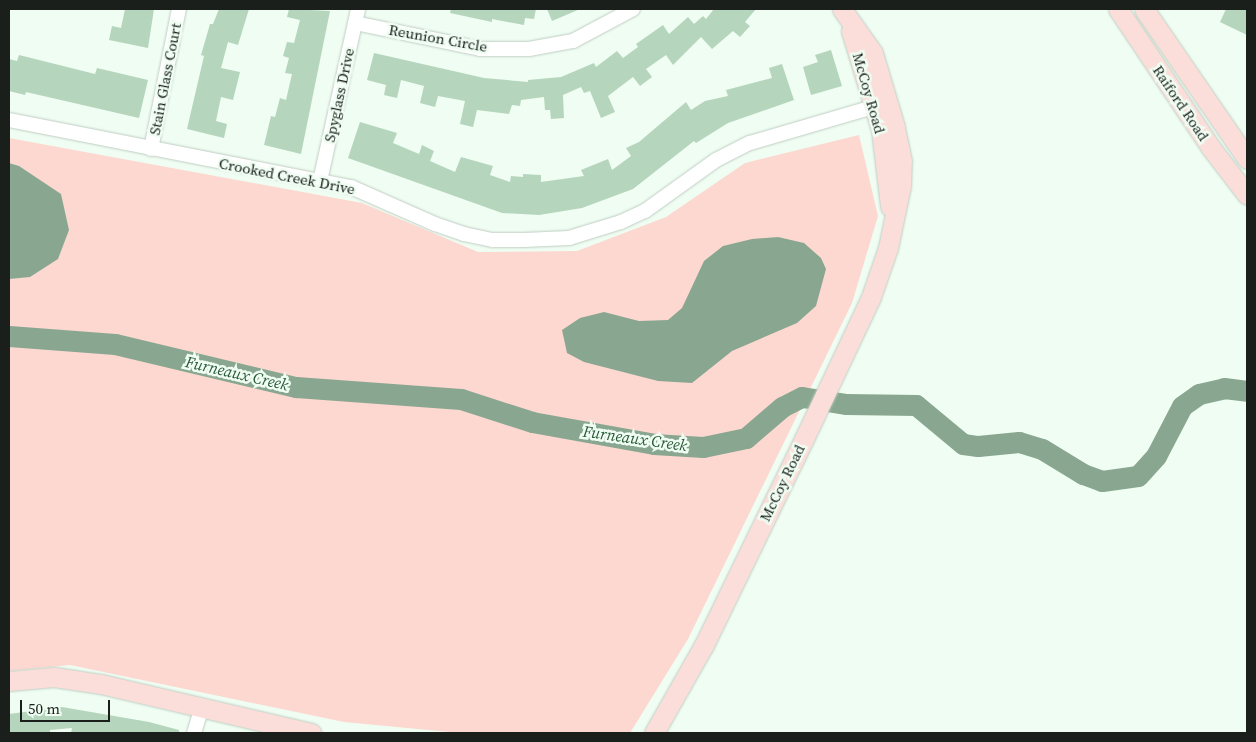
<!DOCTYPE html>
<style>
body{margin:0}
#map{position:relative;width:1256px;height:742px;overflow:hidden;background:#effdf2;font-family:"Source Serif 4",serif}
div>[style]{position:absolute}
.green>*{inset:0;background:#fdd8d1}
.water>*{inset:0;background:#89a790}
.river>*{height:21px;margin:-10.5px;padding:0 10.5px;transform-origin:10.5px;border-radius:10.5px;background:#89a790}
.building>*{inset:0;background:#b6d5bd}
.roads{filter:drop-shadow(0 0 1px #c0cdc3) drop-shadow(0 0 1px #c0cdc3)}
.street>*{height:14px;margin:-7px;padding:0 7px;transform-origin:7px;border-radius:7px;background:#fff}
.secondary>*{height:19px;margin:-9.5px;padding:0 9.5px;transform-origin:9.5px;border-radius:9.5px;background:#fbdeda}
span{translate:-50% -50%;white-space:nowrap;text-align:center;line-height:1.15;-webkit-text-stroke:5px #effdf2;paint-order:stroke}
.street-label{font-size:15px;color:#1a1f1b}
.water-label{font-size:16px;color:#285837;font-style:italic}
.frame{position:absolute;inset:0;border:10px solid #1a1f1b;pointer-events:none}
.scale{position:absolute;left:20px;top:700px;width:90px;height:22px;box-sizing:border-box;border:2px solid #1a1f1b;border-top:0;padding-left:6px;font-size:15px;line-height:18px;white-space:nowrap;color:#1a1f1b;-webkit-text-stroke:4px #effdf2;paint-order:stroke}
</style>
<div id="map">
<div class="green">
<i style="clip-path:polygon(859px 135px,878px 216px,852px 303px,688px 639px,630px 733px,460px 733px,344px 722px,70px 665px,9px 671px,9px 138px,362px 203px,478px 252px,577px 251px,666px 217px,745px 163px)"></i>
</div>
<div class="water">
<i style="clip-path:polygon(9px 163px,19px 166px,61px 194px,69px 230px,58px 259px,30px 277px,9px 279px)"></i>
<i style="clip-path:polygon(778px 237px,804px 243px,821px 258px,826px 269px,816px 306px,797px 323px,732px 351px,692px 383px,658px 381px,584px 362px,567px 353px,562px 330px,580px 318px,604px 312px,639px 321px,668px 320px,682px 308px,704px 261px,723px 246px,752px 239px)"></i>
</div>
<div class="river">
<i style="left:9px;top:336px;width:106px;rotate:4.3deg"></i>
<i style="left:115px;top:344px;width:186px;rotate:13.4deg"></i>
<i style="left:296px;top:387px;width:165px;rotate:4.2deg"></i>
<i style="left:461px;top:399px;width:75px;rotate:17.9deg"></i>
<i style="left:532px;top:422px;width:124px;rotate:10.2deg"></i>
<i style="left:654px;top:444px;width:49px;rotate:3.5deg"></i>
<i style="left:703px;top:447px;width:44px;rotate:-11.8deg"></i>
<i style="left:746px;top:438px;width:48px;rotate:-40.7deg"></i>
<i style="left:782px;top:407px;width:22px;rotate:-27deg"></i>
<i style="left:802px;top:397px;width:45px;rotate:9deg"></i>
<i style="left:846px;top:404px;width:70px;rotate:0.8deg"></i>
<i style="left:916px;top:405px;width:61px;rotate:39.7deg"></i>
<i style="left:963px;top:444px;width:15px;rotate:8deg"></i>
<i style="left:978px;top:446px;width:41px;rotate:-5.6deg"></i>
<i style="left:1019px;top:442px;width:24px;rotate:17deg"></i>
<i style="left:1042px;top:449px;width:48px;rotate:31.4deg"></i>
<i style="left:1083px;top:474px;width:20px;rotate:20deg"></i>
<i style="left:1102px;top:481px;width:36px;rotate:-8deg"></i>
<i style="left:1138px;top:476px;width:27px;rotate:-48deg"></i>
<i style="left:1156px;top:456px;width:56px;rotate:-62.5deg"></i>
<i style="left:1182px;top:406px;width:21px;rotate:-35deg"></i>
<i style="left:1199px;top:394px;width:26px;rotate:-13deg"></i>
<i style="left:1224px;top:388px;width:23px;rotate:7deg"></i>
</div>
<div class="building">
<i style="clip-path:polygon(125px 9px,154px 9px,148px 48px,109px 40px,112px 26px,121px 28px)"></i>
<i style="clip-path:polygon(219px 9px,249px 9px,238px 45px,228px 42px,221px 68px,240px 72px,233px 100px,221px 97px,216px 121px,227px 124px,224px 138px,187px 129px,204px 56px,201px 55px,210px 24px,213px 24px)"></i>
<i style="clip-path:polygon(289px 9px,330px 11px,301px 154px,264px 145px,271px 116px,275px 117px,280px 98px,286px 100px,292px 74px,285px 73px,289px 58px,283px 56px,287px 42px,294px 43px,300px 20px,287px 17px)"></i>
<i style="clip-path:polygon(451px 9px,536px 9px,534px 19px,525px 18px,524px 25px,492px 19px,492px 22px,450px 13px)"></i>
<i style="clip-path:polygon(547px 9px,580px 9px,552px 21px)"></i>
<i style="clip-path:polygon(714px 9px,756px 9px,745px 22px,750px 26px,740px 37px,733px 31px,712px 49px,701px 37px,673px 65px,666px 55px,646px 69px,652px 77px,640px 86px,633px 77px,608px 96px,615px 112px,601px 118px,590px 91px,584px 93px,581px 87px,563px 95px,564px 118px,551px 119px,550px 110px,545px 110px,544px 97px,521px 100px,520px 106px,512px 105px,509px 114px,477px 110px,473px 127px,460px 124px,465px 101px,438px 96px,435px 107px,420px 103px,424px 86px,401px 80px,397px 98px,384px 95px,386px 85px,367px 80px,374px 53px,484px 78px,528px 82px,528px 80px,561px 77px,594px 63px,596px 67px,617px 51px,623px 58px,638px 47px,636px 44px,663px 25px,669px 34px,688px 17px,694px 24px,703px 16px,706px 19px)"></i>
<i style="clip-path:polygon(1226px 9px,1247px 9px,1247px 35px,1220px 22px)"></i>
<i style="clip-path:polygon(831px 50px,842px 86px,811px 95px,803px 67px,818px 62px,815px 55px)"></i>
<i style="clip-path:polygon(19px 55px,95px 74px,97px 68px,148px 80px,139px 118px,26px 92px,25px 95px,9px 91px,9px 59px,17px 61px)"></i>
<i style="clip-path:polygon(782px 64px,794px 100px,728px 123px,696px 143px,694px 141px,633px 189px,582px 208px,539px 215px,502px 213px,348px 158px,360px 122px,397px 133px,393px 143px,419px 154px,422px 145px,434px 151px,430px 161px,455px 172px,461px 157px,493px 166px,490px 175px,510px 182px,511px 176px,523px 177px,523px 174px,541px 175px,541px 182px,584px 176px,581px 170px,608px 159px,612px 170px,631px 156px,626px 148px,639px 142px,686px 102px,691px 110px,705px 101px,728px 96px,726px 90px,772px 78px,769px 68px)"></i>
<i style="clip-path:polygon(62px 707px,149px 722px,179px 730px,179px 733px,71px 733px,72px 728px,50px 730px,50px 733px,9px 733px,9px 714px)"></i>
</div>
<div class="roads">
<div class="street">
<i style="left:355px;top:23px;width:128px;rotate:11.7deg"></i>
<i style="left:480px;top:49px;width:49px"></i>
<i style="left:529px;top:49px;width:45px;rotate:-10.3deg"></i>
<i style="left:573px;top:41px;width:68px;rotate:-28.1deg"></i>
<i style="left:9px;top:120px;width:349px;rotate:11.1deg"></i>
<i style="left:351px;top:187px;width:92px;rotate:23.8deg"></i>
<i style="left:435px;top:224px;width:31px;rotate:19deg"></i>
<i style="left:464px;top:234px;width:30px;rotate:12deg"></i>
<i style="left:493px;top:240px;width:31px"></i>
<i style="left:524px;top:240px;width:45px;rotate:-2.5deg"></i>
<i style="left:569px;top:238px;width:54px;rotate:-17.1deg"></i>
<i style="left:621px;top:222px;width:26px;rotate:-25deg"></i>
<i style="left:645px;top:211px;width:87px;rotate:-35.7deg"></i>
<i style="left:716px;top:160px;width:38px;rotate:-27deg"></i>
<i style="left:750px;top:143px;width:139px;rotate:-16.3deg"></i>
<i style="left:151px;top:149px;width:143px;rotate:-78.7deg"></i>
<i style="left:320px;top:181px;width:176px;rotate:-77.5deg"></i>
<i style="left:194px;top:733px;width:28px;rotate:-73deg"></i>
</div>
<div class="secondary">
<i style="left:1118px;top:9px;width:167px;rotate:56.2deg"></i>
<i style="left:1211px;top:148px;width:59px;rotate:52.5deg"></i>
<i style="left:1144px;top:9px;width:182px;rotate:55.5deg"></i>
<i style="left:851px;top:31px;width:103px;rotate:73.1deg"></i>
<i style="left:881px;top:130px;width:77px;rotate:83.2deg"></i>
<i style="left:9px;top:681px;width:45px;rotate:-5.1deg"></i>
<i style="left:54px;top:677px;width:48px;rotate:8.5deg"></i>
<i style="left:101px;top:684px;width:216px;rotate:13.1deg"></i>
<i style="left:654px;top:733px;width:101px;rotate:-60.4deg"></i>
<i style="left:704px;top:645px;width:229px;rotate:-64.1deg"></i>
<i style="left:804px;top:439px;width:157px;rotate:-64.7deg"></i>
<i style="left:871px;top:297px;width:52px;rotate:-70.9deg"></i>
<i style="left:888px;top:248px;width:63px;rotate:-78.2deg"></i>
<i style="left:901px;top:186px;width:25px;rotate:-88deg"></i>
<i style="left:902px;top:161px;width:35px;rotate:-102deg"></i>
<i style="left:895px;top:127px;width:77px;rotate:-106.6deg"></i>
<i style="left:873px;top:53px;width:54px;rotate:-125.2deg"></i>
</div>
</div>
<div class="street-label">
<span style="left:438px;top:38px;rotate:10deg">Reunion Circle</span>
<span style="left:165px;top:79px;rotate:-79deg">Stain Glass Court</span>
<span style="left:869px;top:93px;rotate:74deg">McCoy Road</span>
<span style="left:339px;top:95px;rotate:-78deg">Spyglass Drive</span>
<span style="left:1181px;top:103px;rotate:56deg">Raiford Road</span>
<span style="left:287px;top:176px;rotate:11deg">Crooked Creek Drive</span>
<span style="left:782px;top:483px;rotate:-64deg">McCoy Road</span>
</div>
<div class="water-label">
<span style="left:237px;top:373px;rotate:13deg">Furneaux Creek</span>
<span style="left:635px;top:438px;rotate:8deg">Furneaux Creek</span>
</div>
<div class="frame"></div>
<div class="scale">50 m</div>
</div>
